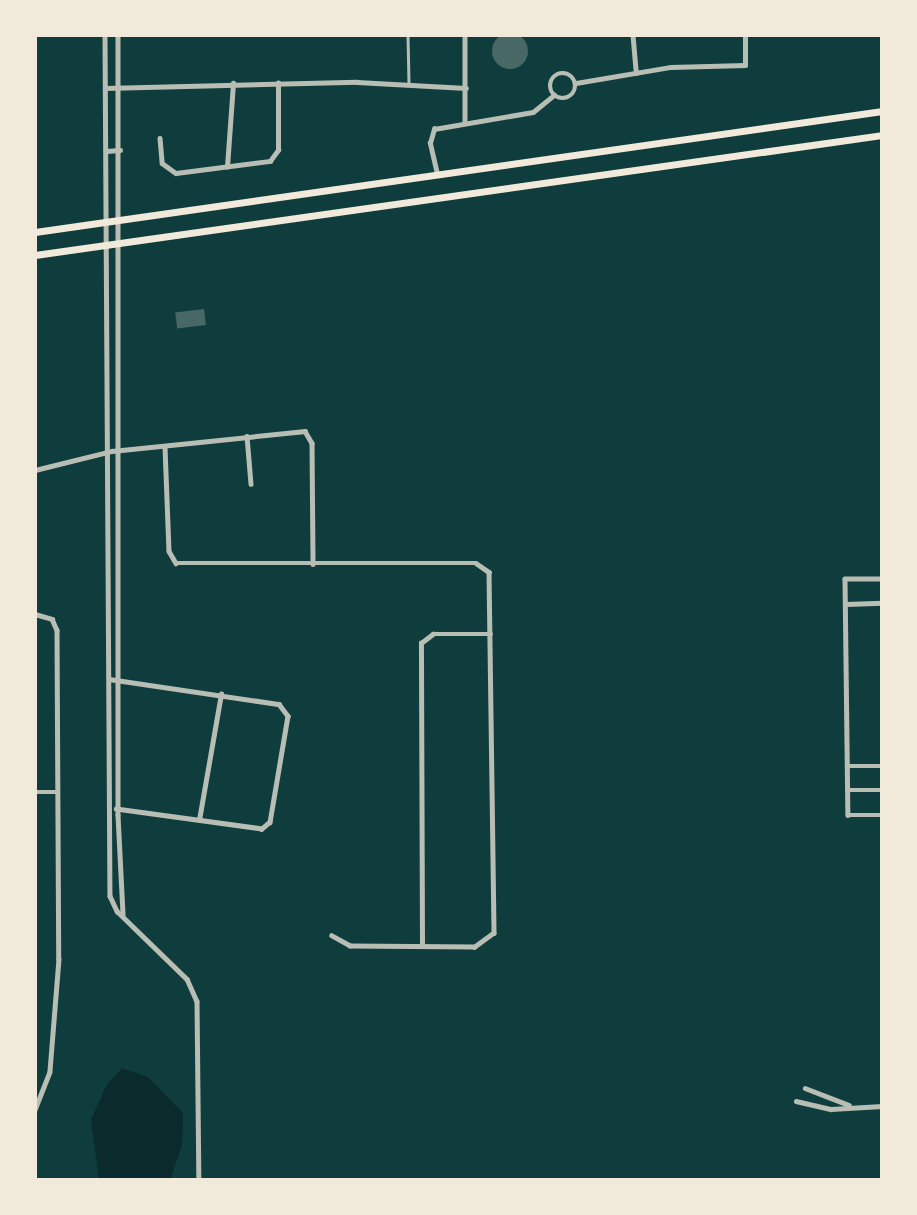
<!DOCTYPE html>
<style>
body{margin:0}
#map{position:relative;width:917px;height:1215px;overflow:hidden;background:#0f3d3e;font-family:Poppins,sans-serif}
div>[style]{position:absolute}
.water>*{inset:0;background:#0a2a2b}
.building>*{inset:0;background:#486865;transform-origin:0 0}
.round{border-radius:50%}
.service>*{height:2.5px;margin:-1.25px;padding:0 1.25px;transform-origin:1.25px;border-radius:1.25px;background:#b8beb3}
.minor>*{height:4.5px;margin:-2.25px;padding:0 2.25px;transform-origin:2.25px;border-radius:2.25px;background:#b8beb3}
.minor>.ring{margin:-2.25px;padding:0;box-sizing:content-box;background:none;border:4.5px solid #b8beb3;border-radius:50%}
.trunk>*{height:7px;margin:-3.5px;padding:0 3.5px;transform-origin:3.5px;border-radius:3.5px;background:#f1e9da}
span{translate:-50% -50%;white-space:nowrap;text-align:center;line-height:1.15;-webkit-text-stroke:6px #f1e9da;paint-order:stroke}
.frame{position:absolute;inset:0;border:37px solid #f1e9da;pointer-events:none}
</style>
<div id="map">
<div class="water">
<i style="clip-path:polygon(122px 1068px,148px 1077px,183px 1113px,182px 1145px,170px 1180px,99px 1180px,91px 1120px,107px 1084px)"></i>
</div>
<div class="building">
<i class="round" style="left:492px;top:33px;width:36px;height:36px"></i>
<i style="left:204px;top:309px;width:16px;height:29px;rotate:83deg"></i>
</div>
<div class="service">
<i style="left:408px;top:35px;width:49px;rotate:88.8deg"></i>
</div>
<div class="minor">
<i style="left:105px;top:35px;width:861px;rotate:89.67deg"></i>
<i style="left:110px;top:896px;width:17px;rotate:65deg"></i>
<i style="left:117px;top:911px;width:98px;rotate:44.2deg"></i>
<i style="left:187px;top:979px;width:24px;rotate:66deg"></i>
<i style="left:197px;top:1001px;width:179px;rotate:89.4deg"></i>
<i style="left:118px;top:35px;width:780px;rotate:90deg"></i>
<i style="left:118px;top:815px;width:100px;rotate:87.1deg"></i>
<i style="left:465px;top:35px;width:86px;rotate:90deg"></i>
<i style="left:633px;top:35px;width:38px;rotate:85deg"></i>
<i class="ring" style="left:550px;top:73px;width:21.5px;height:21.5px"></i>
<i style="left:576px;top:83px;width:96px;rotate:-9.6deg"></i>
<i style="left:671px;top:67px;width:74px;rotate:-1.5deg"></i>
<i style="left:745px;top:65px;width:30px;rotate:-90deg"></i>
<i style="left:105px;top:88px;width:252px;rotate:-1.4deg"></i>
<i style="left:357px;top:82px;width:109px;rotate:3.2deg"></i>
<i style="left:160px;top:138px;width:25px;rotate:85deg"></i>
<i style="left:162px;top:163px;width:17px;rotate:36deg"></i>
<i style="left:176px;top:173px;width:95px;rotate:-7.3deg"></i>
<i style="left:270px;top:161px;width:14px;rotate:-54deg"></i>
<i style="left:278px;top:150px;width:67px;rotate:-90deg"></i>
<i style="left:106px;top:151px;width:14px;rotate:-4deg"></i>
<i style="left:227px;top:167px;width:84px;rotate:-85.9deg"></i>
<i style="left:437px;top:174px;width:32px;rotate:-103deg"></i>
<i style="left:430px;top:143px;width:15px;rotate:-74deg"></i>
<i style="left:434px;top:129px;width:100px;rotate:-9.7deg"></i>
<i style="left:533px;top:112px;width:27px;rotate:-39deg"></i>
<i style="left:247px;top:436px;width:48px;rotate:85.2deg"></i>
<i style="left:165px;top:447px;width:104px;rotate:87.8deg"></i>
<i style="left:169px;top:551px;width:14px;rotate:60deg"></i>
<i style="left:176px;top:563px;width:300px"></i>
<i style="left:476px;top:563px;width:16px;rotate:35deg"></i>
<i style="left:489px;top:572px;width:361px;rotate:89.2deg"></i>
<i style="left:494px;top:933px;width:24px;rotate:144deg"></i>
<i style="left:475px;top:947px;width:125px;rotate:-179.5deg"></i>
<i style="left:350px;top:946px;width:21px;rotate:-151deg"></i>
<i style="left:35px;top:470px;width:79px;rotate:-13.9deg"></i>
<i style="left:112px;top:451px;width:194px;rotate:-5.9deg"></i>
<i style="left:305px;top:431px;width:14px;rotate:60deg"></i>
<i style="left:312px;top:443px;width:121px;rotate:89.5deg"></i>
<i style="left:882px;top:579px;width:37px;rotate:180deg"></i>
<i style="left:845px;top:579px;width:236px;rotate:89.3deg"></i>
<i style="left:848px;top:815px;width:34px"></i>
<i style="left:846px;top:604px;width:36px;rotate:-2deg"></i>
<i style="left:35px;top:614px;width:18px;rotate:16deg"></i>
<i style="left:52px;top:619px;width:12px;rotate:66deg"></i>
<i style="left:57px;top:630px;width:329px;rotate:89.7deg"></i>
<i style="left:59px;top:959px;width:113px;rotate:94.6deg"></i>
<i style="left:50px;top:1072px;width:41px;rotate:111.5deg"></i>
<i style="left:109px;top:679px;width:172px;rotate:8.4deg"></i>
<i style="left:279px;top:704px;width:15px;rotate:53deg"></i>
<i style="left:288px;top:716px;width:108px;rotate:99.6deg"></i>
<i style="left:270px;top:822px;width:11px;rotate:139deg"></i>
<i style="left:262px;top:829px;width:147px;rotate:-172.2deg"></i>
<i style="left:847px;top:766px;width:35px"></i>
<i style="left:847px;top:790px;width:35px"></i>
<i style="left:35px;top:792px;width:23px"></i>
<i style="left:199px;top:820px;width:128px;rotate:-80.1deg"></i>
<i style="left:422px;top:946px;width:303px;rotate:-90.2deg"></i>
<i style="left:421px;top:643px;width:15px;rotate:-37deg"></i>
<i style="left:433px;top:634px;width:58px"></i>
<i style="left:805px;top:1088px;width:47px;rotate:21.1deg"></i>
<i style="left:796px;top:1101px;width:36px;rotate:13deg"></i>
<i style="left:831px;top:1109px;width:51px;rotate:-3.4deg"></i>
</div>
<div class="trunk">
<i style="left:35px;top:232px;width:856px;rotate:-8.13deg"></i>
<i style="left:35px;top:255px;width:855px;rotate:-8.06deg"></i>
</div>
<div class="frame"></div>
</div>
